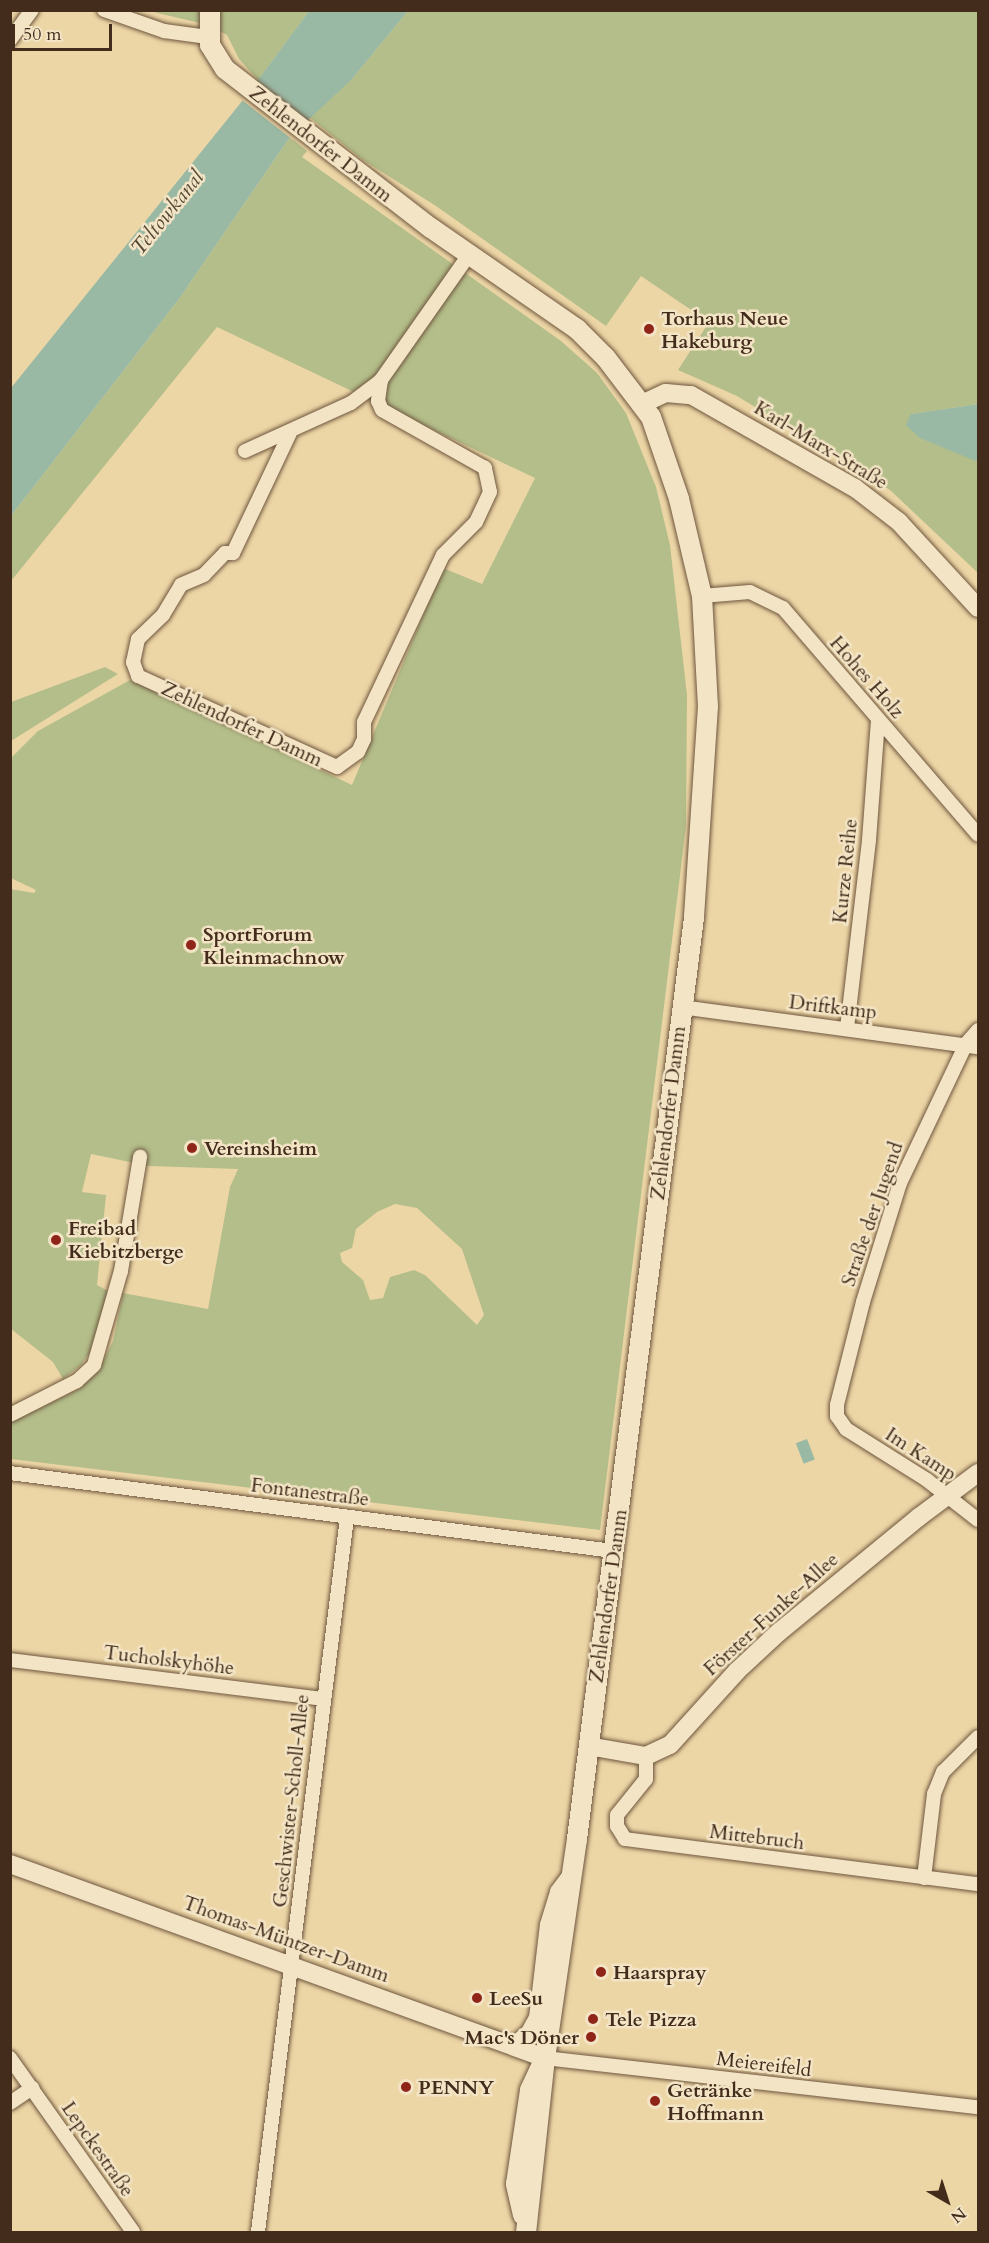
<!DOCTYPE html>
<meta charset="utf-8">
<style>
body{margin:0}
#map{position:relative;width:989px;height:2243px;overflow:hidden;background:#edd6a6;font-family:Cardo,serif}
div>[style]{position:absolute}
.green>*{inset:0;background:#b4be8a}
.water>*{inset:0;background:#9ab9a4;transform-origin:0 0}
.pier>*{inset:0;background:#edd6a6;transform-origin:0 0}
.roads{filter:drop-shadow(0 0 2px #6e563e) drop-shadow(0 0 2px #6e563e)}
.minor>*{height:14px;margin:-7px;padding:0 7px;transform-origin:7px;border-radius:7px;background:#f3e4c5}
.tertiary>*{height:18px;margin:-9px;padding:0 9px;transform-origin:9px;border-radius:9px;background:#f3e4c5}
.secondary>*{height:20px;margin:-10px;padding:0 10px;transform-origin:10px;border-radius:10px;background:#f3e4c5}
.dots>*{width:16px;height:16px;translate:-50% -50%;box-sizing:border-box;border:3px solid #f3e4c5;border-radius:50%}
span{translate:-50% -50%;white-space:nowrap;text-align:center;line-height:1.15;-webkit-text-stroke:5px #f3e4c5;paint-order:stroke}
.street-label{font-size:20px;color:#432c1b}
.poi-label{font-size:20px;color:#432c1b;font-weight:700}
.left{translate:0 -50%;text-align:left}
.right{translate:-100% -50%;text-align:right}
.water-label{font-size:21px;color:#544836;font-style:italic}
.frame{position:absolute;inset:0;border:12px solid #432c1b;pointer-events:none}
.north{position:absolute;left:917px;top:2171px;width:60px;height:60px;-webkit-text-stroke:4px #f3e4c5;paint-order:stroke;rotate:141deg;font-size:16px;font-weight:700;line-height:24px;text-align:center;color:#432c1b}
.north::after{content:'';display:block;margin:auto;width:21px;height:27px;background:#432c1b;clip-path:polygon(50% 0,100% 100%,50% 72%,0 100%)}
.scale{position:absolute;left:12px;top:24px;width:100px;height:27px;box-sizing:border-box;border:3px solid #432c1b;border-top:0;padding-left:8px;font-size:18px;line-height:21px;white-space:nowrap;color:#432c1b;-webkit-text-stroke:4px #f3e4c5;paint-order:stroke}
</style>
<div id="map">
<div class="green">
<i style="clip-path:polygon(149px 11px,309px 11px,258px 80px,239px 59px,227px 35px,208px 25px)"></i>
<i style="clip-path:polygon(408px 11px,978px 11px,978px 404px,912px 414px,978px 462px,978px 573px,890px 490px,737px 396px,678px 370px,709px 322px,641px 276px,606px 326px,436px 206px,363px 160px,308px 116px,352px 79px)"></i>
<i style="clip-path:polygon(evenodd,290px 137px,307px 151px,302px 157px,561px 341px,597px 373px,626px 413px,656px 487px,670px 545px,687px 695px,686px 826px,600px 1530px,11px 1459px,11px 1422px,79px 1389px,101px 1365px,113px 1341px,123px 1293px,208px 1309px,230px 1187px,238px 1169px,149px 1166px,91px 1154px,82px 1192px,106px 1195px,97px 1285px,108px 1291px,93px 1348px,81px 1365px,63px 1379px,53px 1362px,11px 1329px,10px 889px,34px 893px,36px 890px,11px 878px,11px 758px,38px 731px,130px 680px,352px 785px,443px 568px,482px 584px,535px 478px,217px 327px,11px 581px,11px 516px,179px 299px,290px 137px,395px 1204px,417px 1208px,462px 1249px,484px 1315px,477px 1325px,425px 1275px,414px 1270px,390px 1277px,383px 1298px,370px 1300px,363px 1280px,342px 1262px,340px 1253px,352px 1248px,356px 1229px,377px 1212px,395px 1204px)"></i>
<i style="clip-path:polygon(105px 667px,118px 674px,11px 741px,11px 702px)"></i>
</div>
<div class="water">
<i style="clip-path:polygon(309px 11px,408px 11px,352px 79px,290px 137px,179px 299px,11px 516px,11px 388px,243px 100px)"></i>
<i style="clip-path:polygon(978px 404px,978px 462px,920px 438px,906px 425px,911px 414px)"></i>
<i style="left:807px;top:1439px;width:22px;height:12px;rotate:69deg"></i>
</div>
<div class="pier">
<i style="left:254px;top:79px;width:68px;height:24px;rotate:38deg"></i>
</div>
<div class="roads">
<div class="minor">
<i style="left:104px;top:10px;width:64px;rotate:19.3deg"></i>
<i style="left:164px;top:31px;width:44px;rotate:7.8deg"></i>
<i style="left:10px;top:40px;width:37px;rotate:-54deg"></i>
<i style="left:290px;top:433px;width:133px;rotate:115.4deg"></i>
<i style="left:233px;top:553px;width:8px;rotate:180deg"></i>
<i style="left:225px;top:553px;width:30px;rotate:134deg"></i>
<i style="left:204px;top:575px;width:25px;rotate:157deg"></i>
<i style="left:181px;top:585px;width:35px;rotate:121deg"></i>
<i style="left:163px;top:615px;width:35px;rotate:136deg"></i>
<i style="left:138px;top:639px;width:24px;rotate:102deg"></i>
<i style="left:133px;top:662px;width:15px;rotate:70deg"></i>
<i style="left:138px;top:676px;width:219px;rotate:24.6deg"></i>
<i style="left:337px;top:767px;width:26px;rotate:-36deg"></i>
<i style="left:358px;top:752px;width:14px;rotate:-65deg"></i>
<i style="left:364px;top:739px;width:17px;rotate:-90deg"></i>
<i style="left:364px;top:722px;width:185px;rotate:-64.7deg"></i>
<i style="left:443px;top:555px;width:47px;rotate:-45deg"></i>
<i style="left:476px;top:522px;width:33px;rotate:-65deg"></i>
<i style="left:490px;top:492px;width:25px;rotate:-102deg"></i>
<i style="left:485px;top:468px;width:118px;rotate:-150.6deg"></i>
<i style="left:382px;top:410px;width:10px;rotate:-114deg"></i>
<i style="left:378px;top:401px;width:21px;rotate:-82deg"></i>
<i style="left:245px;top:451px;width:116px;rotate:-24.4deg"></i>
<i style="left:351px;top:403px;width:38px;rotate:-37deg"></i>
<i style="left:381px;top:380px;width:153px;rotate:-54.9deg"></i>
<i style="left:702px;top:596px;width:48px;rotate:-4.8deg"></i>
<i style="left:750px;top:592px;width:37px;rotate:26deg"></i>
<i style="left:783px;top:608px;width:299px;rotate:49.3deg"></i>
<i style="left:681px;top:1007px;width:300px;rotate:7.7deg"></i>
<i style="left:847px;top:1028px;width:189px;rotate:-83.3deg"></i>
<i style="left:869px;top:840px;width:121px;rotate:-85.7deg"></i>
<i style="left:978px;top:1030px;width:18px;rotate:131deg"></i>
<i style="left:966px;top:1044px;width:154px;rotate:115.4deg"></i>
<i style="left:900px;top:1183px;width:125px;rotate:107.3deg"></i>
<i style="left:863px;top:1302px;width:106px;rotate:104.2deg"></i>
<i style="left:837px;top:1405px;width:11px;rotate:90deg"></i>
<i style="left:837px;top:1416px;width:16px;rotate:55deg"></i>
<i style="left:846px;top:1429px;width:96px;rotate:32.2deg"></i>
<i style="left:927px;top:1480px;width:65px;rotate:38.1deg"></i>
<i style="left:10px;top:1415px;width:75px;rotate:-26.9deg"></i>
<i style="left:77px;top:1381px;width:23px;rotate:-43deg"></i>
<i style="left:94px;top:1365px;width:98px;rotate:-74deg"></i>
<i style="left:121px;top:1271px;width:116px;rotate:-80.5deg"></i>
<i style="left:10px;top:1473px;width:608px;rotate:7.37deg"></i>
<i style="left:10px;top:1660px;width:314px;rotate:7.1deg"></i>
<i style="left:646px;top:1756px;width:23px;rotate:90deg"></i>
<i style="left:646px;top:1779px;width:46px;rotate:128.9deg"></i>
<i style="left:617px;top:1815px;width:11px;rotate:90deg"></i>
<i style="left:617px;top:1826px;width:15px;rotate:58deg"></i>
<i style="left:625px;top:1839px;width:356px;rotate:7.3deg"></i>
<i style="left:924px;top:1878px;width:85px;rotate:-83.2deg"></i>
<i style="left:934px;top:1794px;width:24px;rotate:-68deg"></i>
<i style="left:943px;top:1772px;width:49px;rotate:-45deg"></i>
<i style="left:10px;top:2058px;width:213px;rotate:54.7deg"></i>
<i style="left:545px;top:2058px;width:436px;rotate:6.5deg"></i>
<i style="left:10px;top:2103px;width:27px;rotate:-34deg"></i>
<i style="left:258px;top:2232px;width:721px;rotate:-82.9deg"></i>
</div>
<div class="tertiary">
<i style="left:642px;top:404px;width:26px;rotate:-25deg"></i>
<i style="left:666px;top:393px;width:25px;rotate:5deg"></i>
<i style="left:691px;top:395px;width:189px;rotate:29.6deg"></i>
<i style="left:855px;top:488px;width:56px;rotate:37.7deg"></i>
<i style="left:899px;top:522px;width:117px;rotate:47.4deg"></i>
<i style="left:588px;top:1746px;width:59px;rotate:9.8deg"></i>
<i style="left:646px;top:1756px;width:26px;rotate:-25deg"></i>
<i style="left:670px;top:1745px;width:100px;rotate:-47.8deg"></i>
<i style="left:737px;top:1671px;width:57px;rotate:-42.9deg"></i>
<i style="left:779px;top:1632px;width:181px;rotate:-39.4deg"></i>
<i style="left:919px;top:1517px;width:74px;rotate:-36.7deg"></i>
<i style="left:10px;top:1864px;width:569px;rotate:19.93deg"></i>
<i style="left:514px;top:2046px;width:19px;rotate:-39deg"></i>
<i style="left:529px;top:2034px;width:18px;rotate:-61deg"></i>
<i style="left:538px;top:2018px;width:94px;rotate:-83.3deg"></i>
<i style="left:549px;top:1925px;width:34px;rotate:-73deg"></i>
<i style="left:559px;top:1892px;width:21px;rotate:-53deg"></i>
</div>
<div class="secondary">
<i style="left:210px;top:10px;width:35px;rotate:90deg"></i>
<i style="left:210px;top:45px;width:28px;rotate:58deg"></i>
<i style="left:225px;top:69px;width:260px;rotate:37.7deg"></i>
<i style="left:431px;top:228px;width:178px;rotate:34.7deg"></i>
<i style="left:577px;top:329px;width:41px;rotate:45deg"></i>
<i style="left:606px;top:358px;width:74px;rotate:52.7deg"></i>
<i style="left:651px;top:417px;width:87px;rotate:71.1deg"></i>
<i style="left:679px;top:499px;width:100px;rotate:76.7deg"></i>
<i style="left:702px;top:596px;width:110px;rotate:86.9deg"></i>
<i style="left:708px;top:706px;width:212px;rotate:93.8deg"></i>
<i style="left:694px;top:918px;width:928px;rotate:97.24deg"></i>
<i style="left:577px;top:1839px;width:221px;rotate:98.3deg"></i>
<i style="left:545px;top:2058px;width:175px;rotate:96.2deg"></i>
<i style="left:523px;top:2215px;width:32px;rotate:-103deg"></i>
<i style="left:516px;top:2184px;width:95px;rotate:-81.5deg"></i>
<i style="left:530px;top:2090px;width:26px;rotate:-65deg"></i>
</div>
</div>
<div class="dots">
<i style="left:649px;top:329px;background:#8f2418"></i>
<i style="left:191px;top:945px;background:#8f2418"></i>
<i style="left:192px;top:1148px;background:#8f2418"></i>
<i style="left:56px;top:1240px;background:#8f2418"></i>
<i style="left:601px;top:1972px;background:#8f2418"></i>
<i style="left:477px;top:1998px;background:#8f2418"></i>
<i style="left:593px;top:2019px;background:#8f2418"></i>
<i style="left:591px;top:2037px;background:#8f2418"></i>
<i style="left:406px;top:2087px;background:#8f2418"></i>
<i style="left:655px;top:2101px;background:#8f2418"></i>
</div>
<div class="street-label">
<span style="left:321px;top:144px;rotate:38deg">Zehlendorfer Damm</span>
<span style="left:821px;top:445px;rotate:31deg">Karl-Marx-Straße</span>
<span style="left:867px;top:677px;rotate:49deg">Hohes Holz</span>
<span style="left:242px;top:724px;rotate:25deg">Zehlendorfer Damm</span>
<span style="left:845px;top:871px;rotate:-84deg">Kurze Reihe</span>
<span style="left:833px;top:1007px;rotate:7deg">Driftkamp</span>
<span style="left:668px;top:1113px;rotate:-83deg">Zehlendorfer Damm</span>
<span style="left:872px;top:1214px;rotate:-71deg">Straße der Jugend</span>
<span style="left:921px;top:1454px;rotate:33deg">Im Kamp</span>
<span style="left:310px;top:1492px;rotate:7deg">Fontanestraße</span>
<span style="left:608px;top:1596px;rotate:-82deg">Zehlendorfer Damm</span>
<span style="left:771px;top:1614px;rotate:-42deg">Förster-Funke-Allee</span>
<span style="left:169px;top:1660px;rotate:7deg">Tucholskyhöhe</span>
<span style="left:291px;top:1801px;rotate:-84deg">Geschwister-Scholl-Allee</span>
<span style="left:757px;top:1837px;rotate:7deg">Mittebruch</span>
<span style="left:286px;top:1939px;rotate:20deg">Thomas-Müntzer-Damm</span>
<span style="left:764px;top:2064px;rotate:7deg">Meiereifeld</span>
<span style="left:98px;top:2149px;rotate:55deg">Lepckestraße</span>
</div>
<div class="poi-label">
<span class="left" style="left:661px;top:330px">Torhaus Neue<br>Hakeburg</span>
<span class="left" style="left:203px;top:946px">SportForum<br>Kleinmachnow</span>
<span class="left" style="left:204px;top:1148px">Vereinsheim</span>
<span class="left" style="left:68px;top:1240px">Freibad<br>Kiebitzberge</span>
<span class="left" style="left:613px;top:1972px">Haarspray</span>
<span class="left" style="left:489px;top:1998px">LeeSu</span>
<span class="left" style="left:605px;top:2019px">Tele Pizza</span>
<span class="right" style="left:579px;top:2037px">Mac's Döner</span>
<span class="left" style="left:418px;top:2087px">PENNY</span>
<span class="left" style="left:667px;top:2102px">Getränke<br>Hoffmann</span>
</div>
<div class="water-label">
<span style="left:168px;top:213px;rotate:-51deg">Teltowkanal</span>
</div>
<div class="frame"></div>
<div class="north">N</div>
<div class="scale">50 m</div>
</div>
